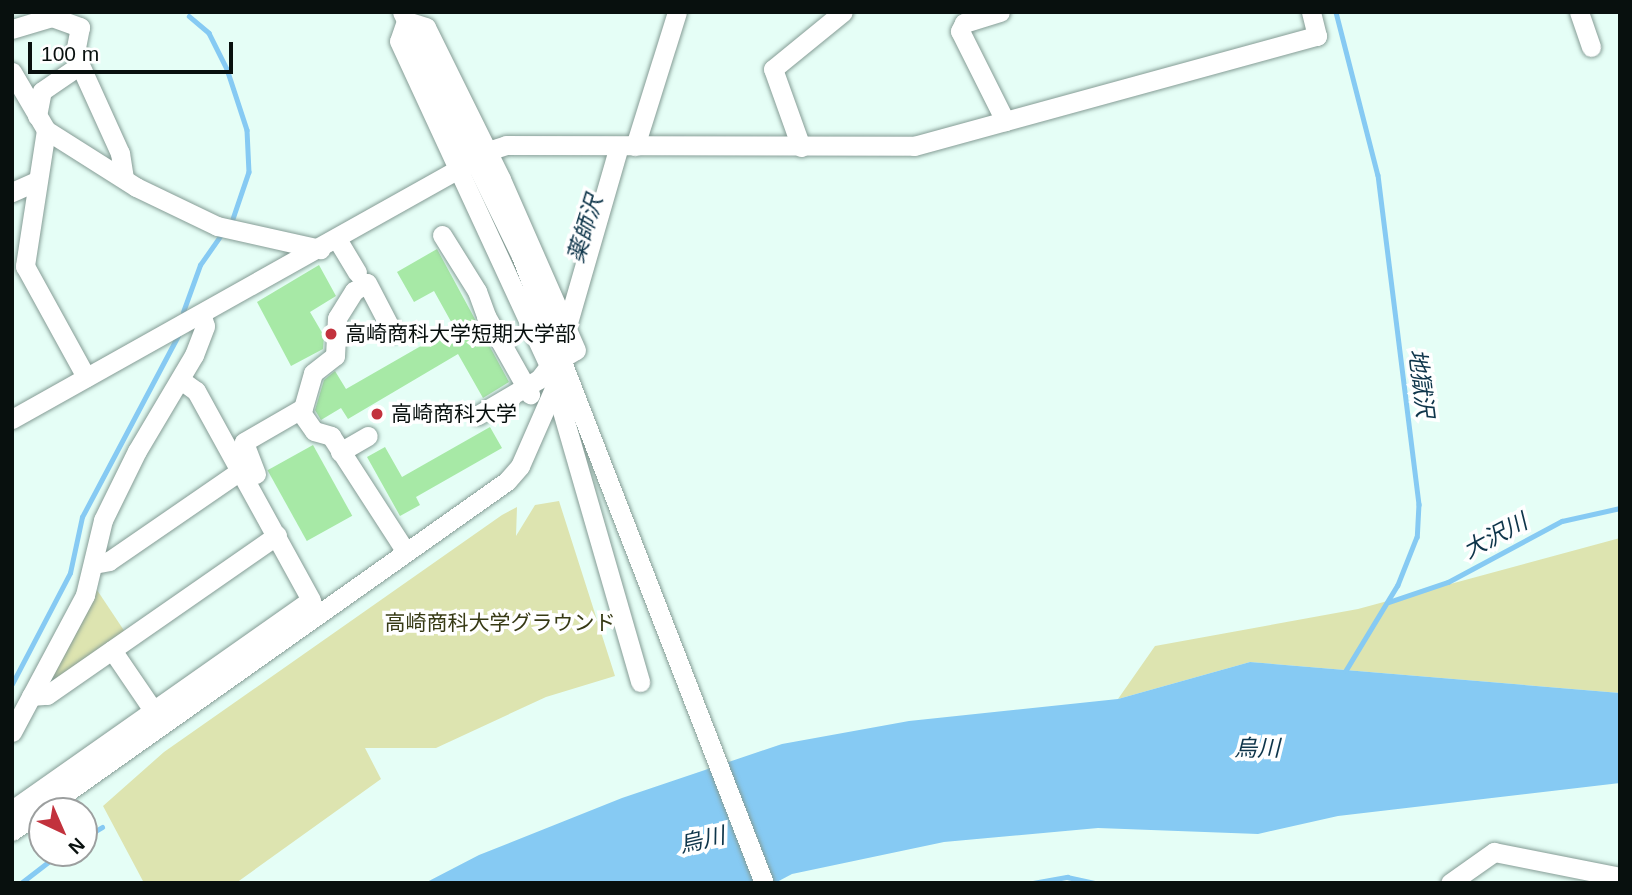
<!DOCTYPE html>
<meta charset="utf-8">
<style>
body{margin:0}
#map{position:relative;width:1632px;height:895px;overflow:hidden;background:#e5fef6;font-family:Arial,"Noto Sans JP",sans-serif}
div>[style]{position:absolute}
.green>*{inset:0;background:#dde4b0}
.water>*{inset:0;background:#86caf3}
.stream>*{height:4.5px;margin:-2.25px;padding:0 2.25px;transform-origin:2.25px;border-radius:2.25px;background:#86caf3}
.building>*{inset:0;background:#a7e9a6;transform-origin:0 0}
.roads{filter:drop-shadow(0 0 2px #859c95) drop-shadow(0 0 2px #859c95)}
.minor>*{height:19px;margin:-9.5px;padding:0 9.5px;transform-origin:9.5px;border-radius:9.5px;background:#fff}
.dots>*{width:19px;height:19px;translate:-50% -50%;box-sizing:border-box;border:4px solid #fff;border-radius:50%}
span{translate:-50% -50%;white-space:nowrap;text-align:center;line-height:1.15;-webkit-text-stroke:7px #fff;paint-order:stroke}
.poi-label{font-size:21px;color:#08100e}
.left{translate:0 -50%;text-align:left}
.park-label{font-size:21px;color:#373a15}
.water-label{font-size:23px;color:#0e354a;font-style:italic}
.frame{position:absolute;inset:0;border:14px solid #08100e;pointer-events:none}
.north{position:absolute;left:28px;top:797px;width:70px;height:70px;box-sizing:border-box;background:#fff;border:2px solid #9c9f9f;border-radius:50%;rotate:136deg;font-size:19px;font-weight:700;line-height:28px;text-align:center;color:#08100e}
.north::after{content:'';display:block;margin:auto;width:24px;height:32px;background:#c2323d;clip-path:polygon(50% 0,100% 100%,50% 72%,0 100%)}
.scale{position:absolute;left:28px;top:42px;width:205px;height:32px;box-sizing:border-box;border:4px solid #08100e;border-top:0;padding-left:9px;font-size:21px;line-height:24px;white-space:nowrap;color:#08100e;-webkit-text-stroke:5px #fff;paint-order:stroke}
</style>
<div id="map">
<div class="green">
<i style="clip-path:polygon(559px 501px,615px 676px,546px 697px,436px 748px,365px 748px,381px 779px,236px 883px,144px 883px,103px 806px,164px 752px,502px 515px,517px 507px,516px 536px,535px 505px)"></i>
<i style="clip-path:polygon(1620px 538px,1620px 693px,1250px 662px,1118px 699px,1155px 646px,1358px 609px)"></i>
<i style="clip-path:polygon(95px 587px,125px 632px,53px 682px,49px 678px)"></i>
</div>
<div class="water">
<i style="clip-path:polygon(1250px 662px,1620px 693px,1620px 783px,1338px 816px,1258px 834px,1098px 828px,944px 842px,792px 874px,775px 883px,425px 883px,479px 855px,622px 798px,782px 744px,909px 721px,1118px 699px)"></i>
</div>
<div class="stream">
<i style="left:1336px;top:12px;width:168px;rotate:75.6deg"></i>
<i style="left:1378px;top:175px;width:332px;rotate:82.9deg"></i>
<i style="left:1419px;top:504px;width:33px;rotate:93deg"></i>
<i style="left:1417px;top:537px;width:52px;rotate:111.6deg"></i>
<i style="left:1398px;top:585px;width:100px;rotate:121.2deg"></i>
<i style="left:189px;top:16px;width:26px;rotate:40deg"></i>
<i style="left:209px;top:33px;width:40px;rotate:63.4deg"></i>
<i style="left:227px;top:69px;width:64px;rotate:71.8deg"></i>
<i style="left:247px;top:130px;width:42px;rotate:87.3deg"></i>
<i style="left:249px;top:172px;width:50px;rotate:108.8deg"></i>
<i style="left:183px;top:312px;width:50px;rotate:-70.1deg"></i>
<i style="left:200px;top:265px;width:37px;rotate:-55deg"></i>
<i style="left:1389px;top:602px;width:62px;rotate:-18.7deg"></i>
<i style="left:1448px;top:582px;width:129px;rotate:-28.2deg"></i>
<i style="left:1562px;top:521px;width:59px;rotate:-12.6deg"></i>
<i style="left:12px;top:684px;width:125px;rotate:-62.4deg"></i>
<i style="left:70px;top:573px;width:57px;rotate:-77.9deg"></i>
<i style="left:82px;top:517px;width:205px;rotate:-62.1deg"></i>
<i style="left:84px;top:838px;width:21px;rotate:-31deg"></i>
<i style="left:21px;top:883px;width:49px;rotate:-37.6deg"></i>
<i style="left:1033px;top:883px;width:35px;rotate:-10deg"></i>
<i style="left:1067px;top:877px;width:29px;rotate:12deg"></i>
</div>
<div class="building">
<i style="clip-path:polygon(437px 249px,509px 382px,483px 398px,458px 354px,348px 419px,341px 408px,321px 420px,315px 410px,324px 380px,335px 371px,346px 389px,454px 327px,434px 291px,414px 302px,397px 272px)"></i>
<i style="clip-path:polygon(319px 265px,336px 296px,310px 312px,324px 336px,323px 349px,291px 366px,257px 302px)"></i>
<i style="clip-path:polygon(490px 427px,502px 448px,416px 497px,420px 505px,400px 516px,367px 457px,385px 447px,402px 477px)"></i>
<i style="left:313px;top:445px;width:81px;height:52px;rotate:61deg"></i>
</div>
<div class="roads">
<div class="minor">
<i style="left:402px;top:12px;width:271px;rotate:64deg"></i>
<i style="left:521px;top:256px;width:672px;rotate:68.82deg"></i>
<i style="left:1000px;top:12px;width:38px;rotate:163deg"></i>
<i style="left:964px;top:23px;width:9px;rotate:117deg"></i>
<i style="left:960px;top:31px;width:101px;rotate:63.4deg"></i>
<i style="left:1579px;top:12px;width:37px;rotate:71deg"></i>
<i style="left:12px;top:29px;width:42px;rotate:-16.7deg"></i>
<i style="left:52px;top:17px;width:30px;rotate:20deg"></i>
<i style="left:80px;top:27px;width:20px;rotate:101deg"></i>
<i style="left:76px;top:47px;width:18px;rotate:77deg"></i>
<i style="left:80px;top:65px;width:97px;rotate:65.6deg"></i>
<i style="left:120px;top:153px;width:26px;rotate:81deg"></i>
<i style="left:12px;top:72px;width:67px;rotate:59.6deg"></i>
<i style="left:46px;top:130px;width:107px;rotate:32.3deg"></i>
<i style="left:136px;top:187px;width:90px;rotate:25.7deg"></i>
<i style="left:217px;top:226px;width:106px;rotate:12.6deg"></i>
<i style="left:37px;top:116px;width:25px;rotate:-79deg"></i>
<i style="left:42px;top:91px;width:46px;rotate:-34.4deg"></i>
<i style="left:46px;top:130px;width:138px;rotate:98.8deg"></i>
<i style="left:25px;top:266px;width:127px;rotate:61.2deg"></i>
<i style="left:635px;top:146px;width:140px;rotate:-72.6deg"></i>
<i style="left:801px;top:147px;width:83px;rotate:-109.7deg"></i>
<i style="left:773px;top:69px;width:90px;rotate:-39.2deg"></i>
<i style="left:12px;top:192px;width:27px;rotate:-24deg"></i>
<i style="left:442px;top:235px;width:66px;rotate:58deg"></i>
<i style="left:477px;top:291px;width:27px;rotate:70deg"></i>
<i style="left:486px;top:316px;width:90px;rotate:60.6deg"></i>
<i style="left:337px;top:239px;width:39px;rotate:59deg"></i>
<i style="left:567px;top:326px;width:187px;rotate:-73.9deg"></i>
<i style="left:300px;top:411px;width:24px;rotate:55deg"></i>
<i style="left:314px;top:431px;width:18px;rotate:16deg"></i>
<i style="left:331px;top:436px;width:129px;rotate:57.1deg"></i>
<i style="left:478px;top:415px;width:71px;rotate:-30.5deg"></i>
<i style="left:539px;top:379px;width:16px;rotate:-52deg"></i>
<i style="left:549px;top:366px;width:31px;rotate:-31deg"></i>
<i style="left:576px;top:350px;width:187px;rotate:-113.7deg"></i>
<i style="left:501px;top:179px;width:169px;rotate:-116.3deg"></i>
<i style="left:426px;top:27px;width:21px;rotate:-163deg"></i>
<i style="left:406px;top:21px;width:21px;rotate:109deg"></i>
<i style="left:399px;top:41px;width:358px;rotate:65.2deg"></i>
<i style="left:549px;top:366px;width:329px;rotate:73.9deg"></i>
<i style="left:12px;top:419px;width:552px;rotate:-29.26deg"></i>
<i style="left:494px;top:149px;width:13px;rotate:-18deg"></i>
<i style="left:506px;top:145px;width:408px;rotate:0.1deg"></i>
<i style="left:914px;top:146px;width:418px;rotate:-15.3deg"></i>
<i style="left:1317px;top:36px;width:25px;rotate:-104deg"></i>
<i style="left:340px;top:452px;width:32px;rotate:-30deg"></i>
<i style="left:256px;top:474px;width:34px;rotate:-111deg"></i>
<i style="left:244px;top:442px;width:68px;rotate:-30deg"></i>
<i style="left:303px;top:408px;width:36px;rotate:-74deg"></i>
<i style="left:313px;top:373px;width:28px;rotate:-38deg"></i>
<i style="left:335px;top:356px;width:38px;rotate:-87deg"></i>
<i style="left:337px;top:318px;width:32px;rotate:-58deg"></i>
<i style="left:354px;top:291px;width:15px;rotate:-32deg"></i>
<i style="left:367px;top:283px;width:56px;rotate:62.5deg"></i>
<i style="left:94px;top:564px;width:15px;rotate:-11deg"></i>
<i style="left:109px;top:561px;width:159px;rotate:-34.5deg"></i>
<i style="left:112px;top:650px;width:73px;rotate:55.7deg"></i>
<i style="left:31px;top:696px;width:16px;rotate:-4deg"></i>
<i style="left:47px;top:695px;width:280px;rotate:-34.8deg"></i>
<i style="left:12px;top:732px;width:155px;rotate:-61.9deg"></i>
<i style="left:85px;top:595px;width:77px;rotate:-76.5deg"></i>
<i style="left:103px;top:520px;width:77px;rotate:-63.8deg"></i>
<i style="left:137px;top:451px;width:112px;rotate:-59.3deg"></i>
<i style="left:194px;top:355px;width:31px;rotate:-69deg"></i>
<i style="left:205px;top:326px;width:10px;rotate:-107deg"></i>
<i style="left:12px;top:810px;width:365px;rotate:-35.1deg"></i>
<i style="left:311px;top:600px;width:239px;rotate:-118.8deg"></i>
<i style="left:196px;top:391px;width:19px;rotate:-144deg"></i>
<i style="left:12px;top:831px;width:606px;rotate:-35.26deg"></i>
<i style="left:507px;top:481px;width:20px;rotate:-49deg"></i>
<i style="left:520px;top:466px;width:82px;rotate:-66.3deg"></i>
<i style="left:1450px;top:883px;width:54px;rotate:-35.2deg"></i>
<i style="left:1494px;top:852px;width:128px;rotate:11.2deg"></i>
</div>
</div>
<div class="dots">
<i style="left:331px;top:334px;background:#c2323d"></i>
<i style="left:377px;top:414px;background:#c2323d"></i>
</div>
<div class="poi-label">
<span class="left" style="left:345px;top:334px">高崎商科大学短期大学部</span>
<span class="left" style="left:391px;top:414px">高崎商科大学</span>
</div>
<div class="park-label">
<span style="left:500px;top:623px">高崎商科大学グラウンド</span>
</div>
<div class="water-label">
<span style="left:585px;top:229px;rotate:-73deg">薬師沢</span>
<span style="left:1421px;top:383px;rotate:83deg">地獄沢</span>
<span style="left:1495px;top:536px;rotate:-28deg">大沢川</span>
<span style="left:1257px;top:748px">烏川</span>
<span style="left:702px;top:840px;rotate:-13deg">烏川</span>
</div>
<div class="frame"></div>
<div class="north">N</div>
<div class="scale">100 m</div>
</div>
